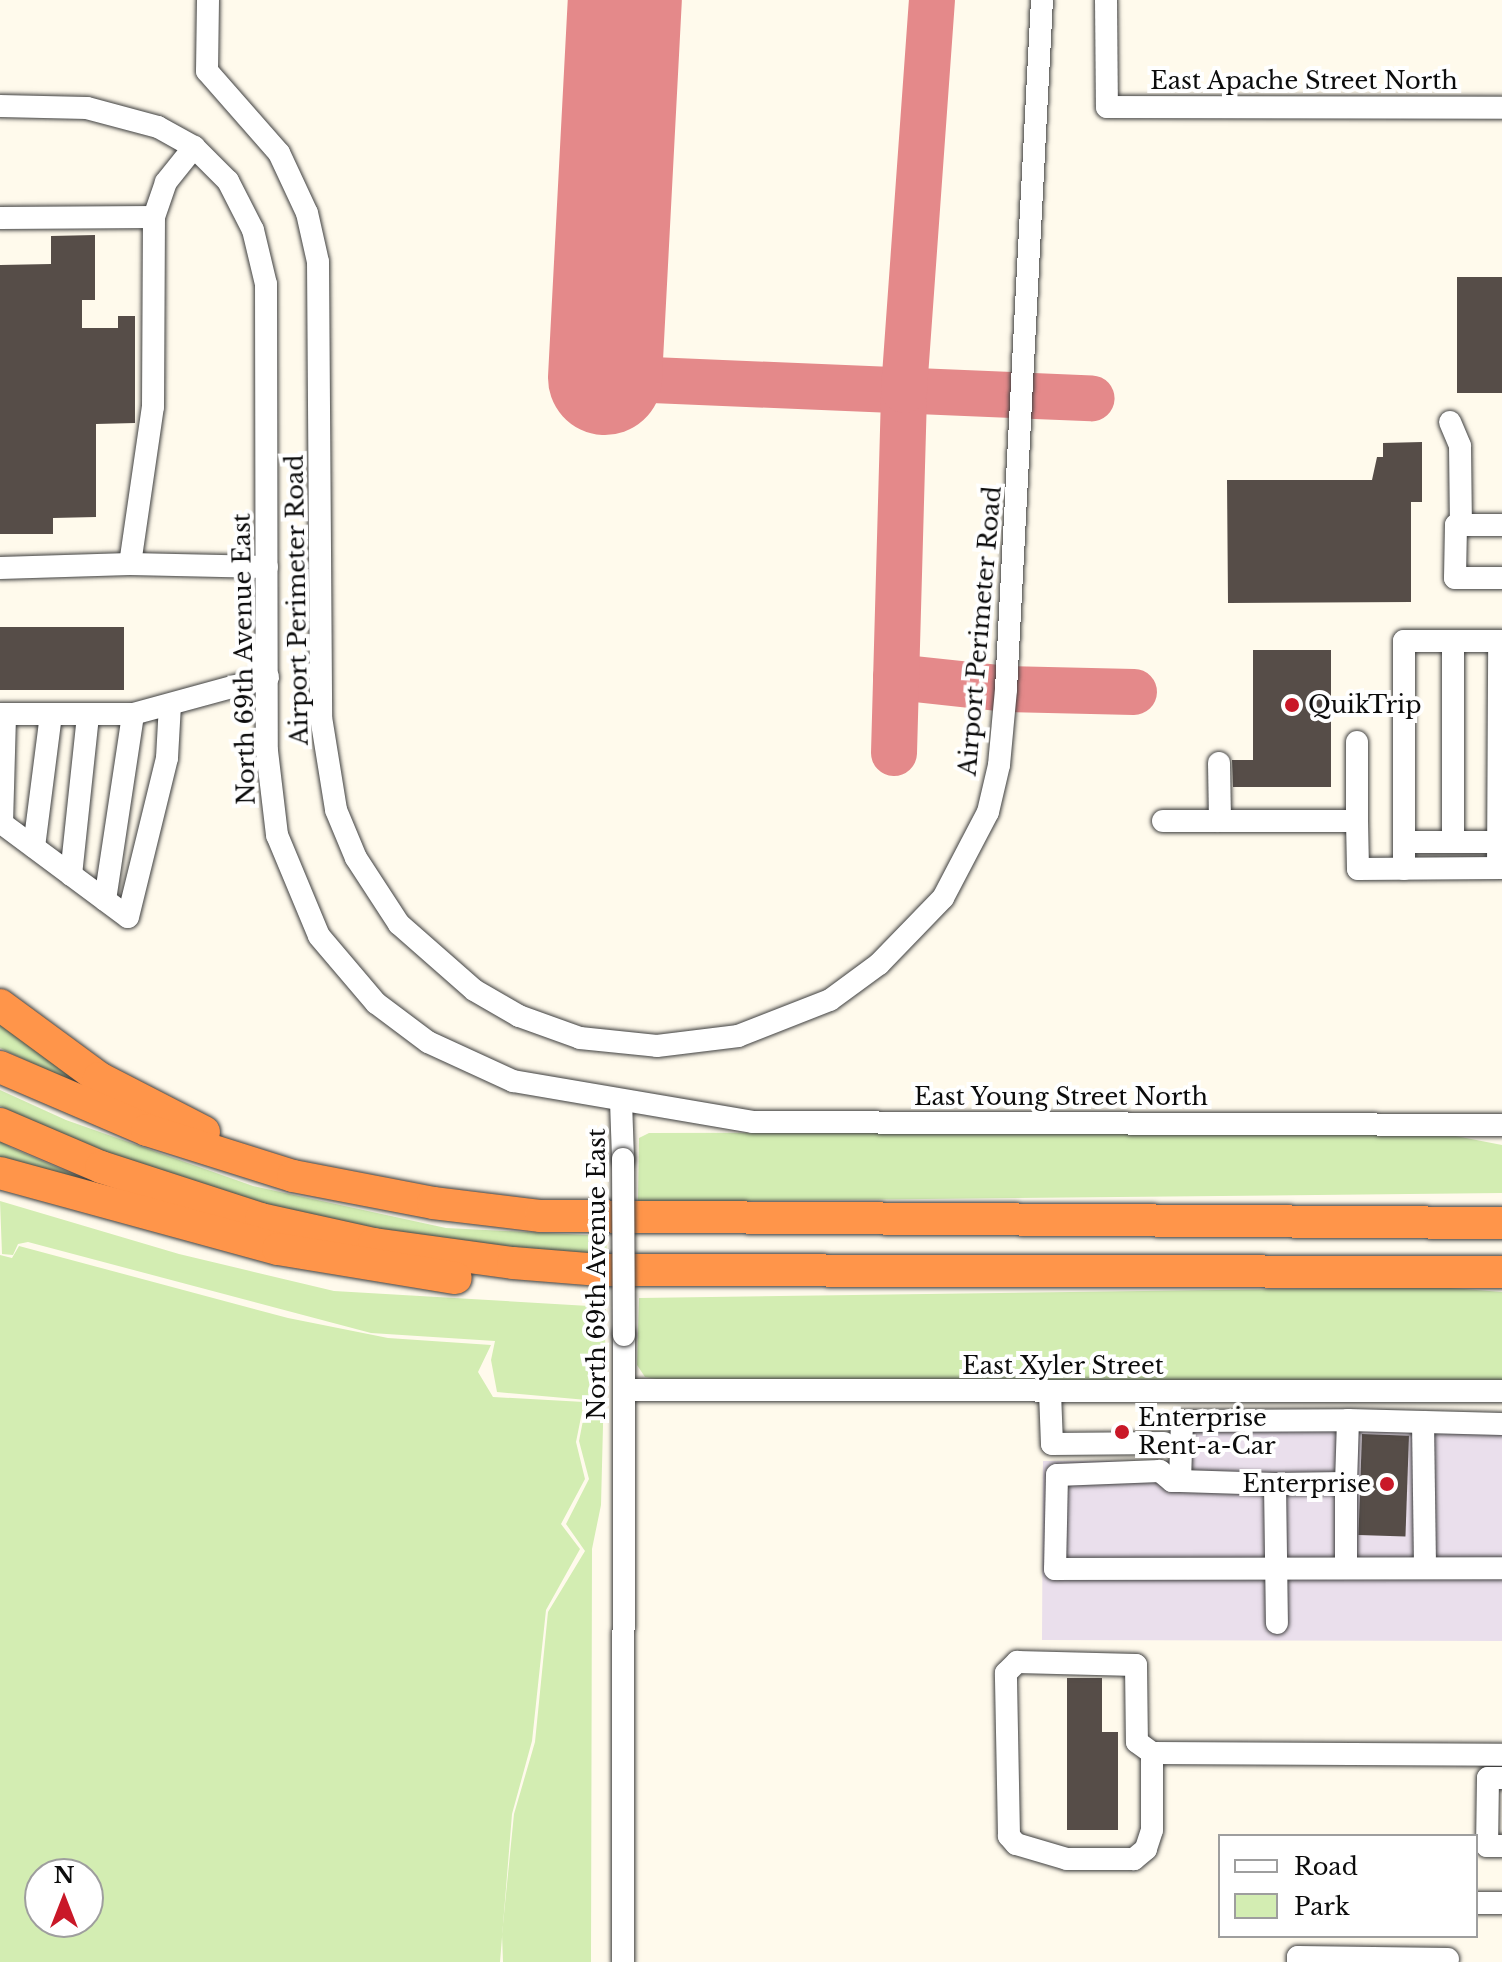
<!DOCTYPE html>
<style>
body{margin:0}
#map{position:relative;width:1502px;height:1962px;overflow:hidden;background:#fffaec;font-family:"Libre Baskerville",serif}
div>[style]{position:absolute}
.industrial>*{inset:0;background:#eadfec}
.green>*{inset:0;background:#d3edb2}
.taxiway>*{height:46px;margin:-23px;padding:0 23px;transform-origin:23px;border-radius:23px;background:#e4898a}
.runway>*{height:114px;margin:-57px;padding:0 57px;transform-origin:57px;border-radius:57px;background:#e4898a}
.building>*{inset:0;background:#564d48;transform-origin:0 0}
.roads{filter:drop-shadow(0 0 2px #3f3f3f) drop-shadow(0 0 2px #3f3f3f)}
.minor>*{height:22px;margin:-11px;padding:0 11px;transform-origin:11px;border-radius:11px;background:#fff}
.highway>*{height:32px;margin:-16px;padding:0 16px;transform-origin:16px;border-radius:16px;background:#ff954a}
.bridges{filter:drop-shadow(0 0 2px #3f3f3f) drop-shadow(0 0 2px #3f3f3f)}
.minor-bridge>*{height:22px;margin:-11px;padding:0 11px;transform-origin:11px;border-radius:11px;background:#fff}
.dots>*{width:22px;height:22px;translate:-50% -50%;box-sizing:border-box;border:4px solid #fff;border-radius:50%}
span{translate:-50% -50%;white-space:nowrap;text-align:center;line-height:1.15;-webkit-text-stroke:8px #fff;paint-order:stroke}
.street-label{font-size:24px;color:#0c0c0c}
.poi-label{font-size:24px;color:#0c0c0c}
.left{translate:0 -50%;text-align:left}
.right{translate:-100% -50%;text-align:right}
.legend{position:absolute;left:1218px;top:1834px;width:260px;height:104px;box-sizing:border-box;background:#fff;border:2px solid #9e9e9e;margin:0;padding:10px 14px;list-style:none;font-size:24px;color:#0c0c0c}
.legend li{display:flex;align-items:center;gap:16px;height:40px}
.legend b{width:40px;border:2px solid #9e9e9e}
.north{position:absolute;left:24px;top:1858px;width:80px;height:80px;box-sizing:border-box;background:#fff;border:2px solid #9e9e9e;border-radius:50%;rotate:0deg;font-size:22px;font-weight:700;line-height:32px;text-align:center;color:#0c0c0c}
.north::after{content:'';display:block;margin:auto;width:28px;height:36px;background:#c91828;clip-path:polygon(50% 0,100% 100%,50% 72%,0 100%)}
</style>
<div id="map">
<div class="industrial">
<i style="clip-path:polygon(1502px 1414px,1502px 1641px,1042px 1640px,1043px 1461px,1175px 1461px,1175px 1415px)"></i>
</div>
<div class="green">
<i style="clip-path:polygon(0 1017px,84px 1078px,80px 1086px,0 1048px)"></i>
<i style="clip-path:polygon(0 1090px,66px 1120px,253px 1186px,446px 1228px,606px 1236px,607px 1256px,411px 1237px,276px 1211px,83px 1145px,0 1106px)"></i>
<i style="clip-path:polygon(1435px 1132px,1502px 1145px,1502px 1193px,638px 1202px,639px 1138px,649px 1133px)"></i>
<i style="clip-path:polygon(0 1141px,12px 1148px,120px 1194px,0 1166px)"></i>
<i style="clip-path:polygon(0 1201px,179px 1254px,334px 1291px,606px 1307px,601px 1505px,592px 1549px,591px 1962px,503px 1962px,502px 1934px,514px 1814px,535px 1742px,548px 1612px,585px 1551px,566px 1524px,589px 1479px,579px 1441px,587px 1400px,497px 1392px,491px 1360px,495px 1341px,371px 1333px,28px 1242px,18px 1244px,13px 1255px,2px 1254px)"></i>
<i style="clip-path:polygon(evenodd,19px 1246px,288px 1318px,388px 1338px,491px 1345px,478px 1372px,493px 1397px,584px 1402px,576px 1442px,585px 1479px,561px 1524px,580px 1549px,546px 1610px,532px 1741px,512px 1814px,500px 1962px,0 1962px,0 1255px,12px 1258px,19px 1246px,40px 1874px,88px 1874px,88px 1922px,40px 1922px,40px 1874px)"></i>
<i style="clip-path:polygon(1438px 1287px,1502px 1292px,1502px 1380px,667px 1381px,645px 1377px,637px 1365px,639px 1298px)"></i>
</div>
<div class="taxiway">
<i style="left:605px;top:378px;width:487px;rotate:2.4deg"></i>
<i style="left:896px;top:677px;width:111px;rotate:6.2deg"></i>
<i style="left:1006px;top:689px;width:128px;rotate:1.3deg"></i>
<i style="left:894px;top:753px;width:363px;rotate:-88.4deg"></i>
<i style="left:904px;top:390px;width:391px;rotate:-85.9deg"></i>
</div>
<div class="runway">
<i style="left:605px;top:378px;width:379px;rotate:-87deg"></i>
</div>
<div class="building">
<i style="clip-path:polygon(95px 235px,95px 300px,82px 300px,82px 328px,118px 328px,118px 316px,135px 316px,135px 423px,96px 424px,96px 517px,53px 518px,53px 534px,0 534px,0 265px,51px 264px,51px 236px)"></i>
<i style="left:1502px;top:277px;width:116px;height:45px;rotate:90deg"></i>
<i style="clip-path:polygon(1422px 442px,1422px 502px,1411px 502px,1411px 602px,1228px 603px,1227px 480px,1372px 480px,1377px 457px,1383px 457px,1383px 443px)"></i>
<i style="left:124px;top:627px;width:63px;height:124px;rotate:90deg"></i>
<i style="clip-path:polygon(1253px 650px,1331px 650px,1331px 787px,1233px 787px,1232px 760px,1253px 760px)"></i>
<i style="left:1362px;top:1434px;width:47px;height:101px;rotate:2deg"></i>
<i style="clip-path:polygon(1067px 1678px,1102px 1678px,1102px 1732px,1118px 1732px,1118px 1830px,1067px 1830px)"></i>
</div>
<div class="roads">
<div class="minor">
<i style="left:208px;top:0;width:71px;rotate:90.8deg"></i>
<i style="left:207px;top:71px;width:109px;rotate:48.7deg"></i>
<i style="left:279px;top:153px;width:66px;rotate:65deg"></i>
<i style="left:307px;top:213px;width:50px;rotate:77.3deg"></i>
<i style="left:318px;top:262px;width:455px;rotate:89.6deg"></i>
<i style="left:321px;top:717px;width:94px;rotate:80.8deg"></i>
<i style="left:336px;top:810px;width:52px;rotate:67.4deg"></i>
<i style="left:356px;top:858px;width:79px;rotate:56.9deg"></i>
<i style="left:399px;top:924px;width:100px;rotate:41.3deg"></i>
<i style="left:474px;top:990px;width:52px;rotate:30deg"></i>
<i style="left:519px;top:1016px;width:65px;rotate:19.8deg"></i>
<i style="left:580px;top:1038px;width:77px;rotate:5.9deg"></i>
<i style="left:657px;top:1046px;width:82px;rotate:-7deg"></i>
<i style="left:738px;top:1036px;width:99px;rotate:-21.4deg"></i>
<i style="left:830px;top:1000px;width:61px;rotate:-36.3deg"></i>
<i style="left:879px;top:964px;width:92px;rotate:-45.9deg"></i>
<i style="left:943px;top:898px;width:97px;rotate:-62.4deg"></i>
<i style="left:988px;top:812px;width:48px;rotate:-76.8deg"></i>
<i style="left:999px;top:765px;width:76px;rotate:-84.7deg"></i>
<i style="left:1006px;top:689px;width:690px;rotate:-87.01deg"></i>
<i style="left:1106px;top:0;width:107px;rotate:89.5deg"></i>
<i style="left:1107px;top:107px;width:395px;rotate:0.1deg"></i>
<i style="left:0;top:106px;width:87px;rotate:1.3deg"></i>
<i style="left:87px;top:108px;width:73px;rotate:15deg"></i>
<i style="left:158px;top:127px;width:41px;rotate:29.1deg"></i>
<i style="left:194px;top:147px;width:48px;rotate:45deg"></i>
<i style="left:228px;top:181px;width:55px;rotate:63deg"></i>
<i style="left:253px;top:230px;width:56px;rotate:76.5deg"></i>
<i style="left:266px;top:284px;width:467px;rotate:89.9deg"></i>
<i style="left:267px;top:751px;width:85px;rotate:83.2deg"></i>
<i style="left:277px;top:835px;width:109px;rotate:67.4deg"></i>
<i style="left:319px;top:936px;width:88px;rotate:49.6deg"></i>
<i style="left:376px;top:1003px;width:65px;rotate:36.9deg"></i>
<i style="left:428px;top:1042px;width:94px;rotate:24.6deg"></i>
<i style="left:513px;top:1081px;width:243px;rotate:9.7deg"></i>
<i style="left:753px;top:1122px;width:749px;rotate:0.23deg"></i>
<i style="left:0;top:218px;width:154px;rotate:-0.4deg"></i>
<i style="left:1450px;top:422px;width:26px;rotate:67deg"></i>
<i style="left:1460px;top:446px;width:79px;rotate:89.3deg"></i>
<i style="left:1502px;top:525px;width:46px;rotate:180deg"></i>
<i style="left:1456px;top:525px;width:53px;rotate:91.1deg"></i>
<i style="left:1455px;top:578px;width:47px"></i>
<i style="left:130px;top:564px;width:137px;rotate:1.3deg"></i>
<i style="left:0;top:568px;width:130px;rotate:-1.8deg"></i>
<i style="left:130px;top:564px;width:159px;rotate:-81.7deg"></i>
<i style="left:153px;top:407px;width:190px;rotate:-89.7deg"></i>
<i style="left:154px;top:217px;width:37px;rotate:-71deg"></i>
<i style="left:166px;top:182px;width:45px;rotate:-51.3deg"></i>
<i style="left:0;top:714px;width:133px"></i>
<i style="left:133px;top:714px;width:140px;rotate:-15.3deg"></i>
<i style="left:1219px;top:763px;width:58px;rotate:89deg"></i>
<i style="left:1163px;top:821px;width:194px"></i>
<i style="left:1357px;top:821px;width:79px;rotate:-90deg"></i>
<i style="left:1357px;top:821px;width:48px;rotate:88.8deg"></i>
<i style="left:1358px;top:869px;width:144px;rotate:-0.4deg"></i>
<i style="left:0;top:822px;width:159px;rotate:36.6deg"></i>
<i style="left:128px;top:917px;width:164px;rotate:-76.2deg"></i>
<i style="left:167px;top:758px;width:53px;rotate:-86.8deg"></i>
<i style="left:2px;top:824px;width:110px;rotate:-88.4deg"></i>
<i style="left:1404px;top:842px;width:98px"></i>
<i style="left:1453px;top:842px;width:201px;rotate:-90deg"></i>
<i style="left:34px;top:847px;width:134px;rotate:-82.7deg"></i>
<i style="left:1498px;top:868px;width:227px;rotate:-89.7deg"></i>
<i style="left:1404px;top:869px;width:228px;rotate:-90deg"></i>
<i style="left:1404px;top:641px;width:98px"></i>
<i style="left:71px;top:875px;width:161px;rotate:-83.9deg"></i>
<i style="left:105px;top:900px;width:188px;rotate:-81.4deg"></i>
<i style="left:621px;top:1101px;width:58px;rotate:88deg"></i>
<i style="left:624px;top:1390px;width:878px;rotate:0.07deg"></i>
<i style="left:1050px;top:1392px;width:52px;rotate:87.8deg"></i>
<i style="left:1052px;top:1444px;width:112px;rotate:-0.5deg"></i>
<i style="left:1348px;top:1420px;width:154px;rotate:1.5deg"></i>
<i style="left:1423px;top:1422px;width:145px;rotate:89.2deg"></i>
<i style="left:1180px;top:1481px;width:60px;rotate:-88.1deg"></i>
<i style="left:1182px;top:1421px;width:166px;rotate:-0.3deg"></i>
<i style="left:1348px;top:1420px;width:63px;rotate:91.8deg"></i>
<i style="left:1346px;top:1483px;width:71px;rotate:179.2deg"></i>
<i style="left:1275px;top:1484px;width:95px;rotate:-178.2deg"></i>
<i style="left:1180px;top:1481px;width:8px;rotate:180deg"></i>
<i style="left:1172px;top:1481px;width:16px;rotate:-140deg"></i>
<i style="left:1160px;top:1471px;width:103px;rotate:177.8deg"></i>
<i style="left:1057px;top:1475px;width:94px;rotate:91.2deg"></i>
<i style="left:1055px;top:1569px;width:447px;rotate:-0.1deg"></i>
<i style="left:1346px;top:1483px;width:85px;rotate:90deg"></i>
<i style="left:1275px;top:1484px;width:139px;rotate:89.2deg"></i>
<i style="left:1152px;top:1753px;width:77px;rotate:90deg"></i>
<i style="left:1152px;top:1830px;width:20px;rotate:108deg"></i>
<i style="left:1146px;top:1849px;width:16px;rotate:140deg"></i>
<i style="left:1134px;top:1859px;width:67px;rotate:180deg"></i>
<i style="left:1067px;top:1859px;width:53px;rotate:-163.6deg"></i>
<i style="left:1016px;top:1844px;width:11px;rotate:-131deg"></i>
<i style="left:1009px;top:1836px;width:163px;rotate:-91.1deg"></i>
<i style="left:1006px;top:1673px;width:16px;rotate:-45deg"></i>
<i style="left:1017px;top:1662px;width:119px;rotate:1.4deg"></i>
<i style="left:1136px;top:1665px;width:77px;rotate:89.3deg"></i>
<i style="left:1137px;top:1742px;width:19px;rotate:36deg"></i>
<i style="left:1152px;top:1753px;width:350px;rotate:0.3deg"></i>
<i style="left:1502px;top:1778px;width:14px;rotate:180deg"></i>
<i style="left:1488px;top:1778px;width:68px;rotate:90.8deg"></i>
<i style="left:1487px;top:1846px;width:15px"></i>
<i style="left:1476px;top:1903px;width:26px"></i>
<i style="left:623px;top:1962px;width:627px;rotate:-89.91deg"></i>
<i style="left:1298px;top:1962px;width:5px;rotate:-90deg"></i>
<i style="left:1298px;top:1957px;width:150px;rotate:0.8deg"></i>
</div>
<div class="highway">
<i style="left:0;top:1005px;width:123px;rotate:36.4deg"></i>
<i style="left:99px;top:1078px;width:118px;rotate:27.2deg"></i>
<i style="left:0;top:1067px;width:160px;rotate:23.2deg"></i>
<i style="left:147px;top:1130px;width:153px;rotate:17.5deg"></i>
<i style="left:293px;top:1176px;width:143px;rotate:10.9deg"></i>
<i style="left:433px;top:1203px;width:109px;rotate:6.9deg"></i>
<i style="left:541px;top:1216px;width:961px;rotate:0.42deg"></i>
<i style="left:0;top:1124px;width:110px;rotate:23.1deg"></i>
<i style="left:101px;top:1167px;width:168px;rotate:18deg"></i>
<i style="left:261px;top:1219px;width:116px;rotate:12.5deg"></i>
<i style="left:374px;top:1244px;width:140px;rotate:7.8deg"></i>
<i style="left:513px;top:1263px;width:87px;rotate:4.6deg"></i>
<i style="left:600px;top:1270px;width:902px;rotate:0.13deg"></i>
<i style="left:0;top:1173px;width:288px;rotate:15.3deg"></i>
<i style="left:278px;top:1249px;width:180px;rotate:9.3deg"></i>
</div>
</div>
<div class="bridges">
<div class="minor-bridge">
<i style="left:623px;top:1159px;width:176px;rotate:89.7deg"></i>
</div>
</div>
<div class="dots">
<i style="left:1292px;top:705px;background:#c91828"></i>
<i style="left:1122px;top:1432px;background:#c91828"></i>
<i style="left:1387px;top:1484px;background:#c91828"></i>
</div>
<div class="street-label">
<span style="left:1304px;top:81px">East Apache Street North</span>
<span style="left:297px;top:600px;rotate:-91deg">Airport Perimeter Road</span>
<span style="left:980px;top:631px;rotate:-85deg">Airport Perimeter Road</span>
<span style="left:244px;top:659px;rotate:-91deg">North 69th Avenue East</span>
<span style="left:1061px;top:1097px">East Young Street North</span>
<span style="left:597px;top:1274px;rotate:-90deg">North 69th Avenue East</span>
<span style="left:1063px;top:1366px">East Xyler Street</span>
</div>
<div class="poi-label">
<span class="left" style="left:1308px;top:705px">QuikTrip</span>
<span class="left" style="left:1138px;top:1432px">Enterprise<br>Rent-a-Car</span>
<span class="right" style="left:1371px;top:1484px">Enterprise</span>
</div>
<ul class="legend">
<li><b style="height:10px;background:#fff"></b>Road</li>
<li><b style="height:22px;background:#d3edb2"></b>Park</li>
</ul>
<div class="north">N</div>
</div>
